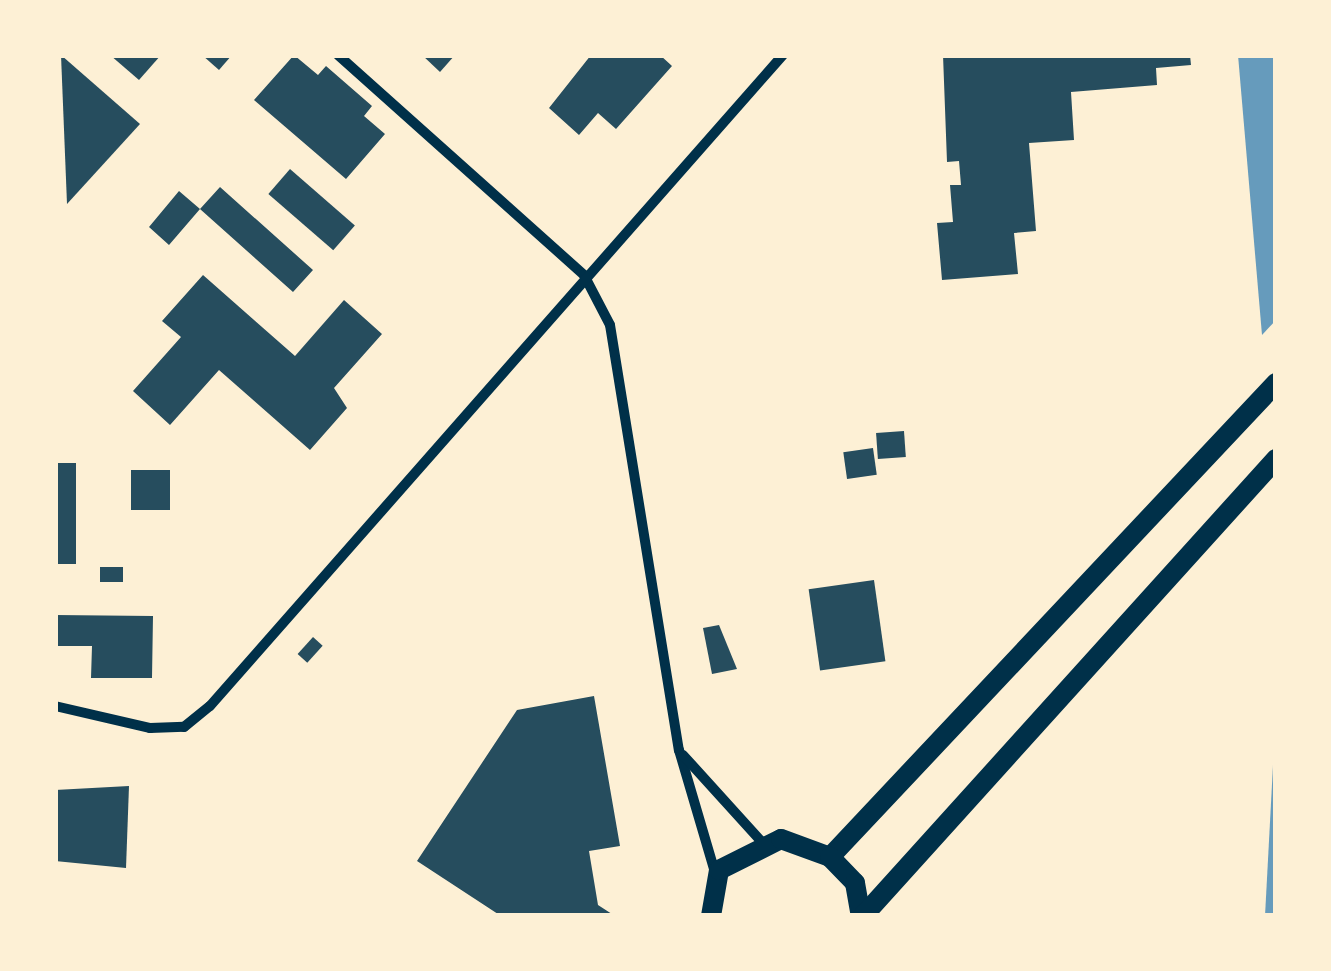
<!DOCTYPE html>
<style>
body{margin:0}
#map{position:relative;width:1331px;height:971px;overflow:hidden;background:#fdf0d5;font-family:"Fira Sans",sans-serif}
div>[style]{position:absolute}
.water>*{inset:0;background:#669bbc}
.building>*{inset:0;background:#264d5e;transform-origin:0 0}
.minor>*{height:10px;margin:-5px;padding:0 5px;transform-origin:5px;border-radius:5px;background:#003049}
.secondary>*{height:20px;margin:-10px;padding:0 10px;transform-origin:10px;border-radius:10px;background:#003049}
span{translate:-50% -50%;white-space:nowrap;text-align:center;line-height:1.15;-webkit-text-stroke:10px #fdf0d5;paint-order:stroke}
.frame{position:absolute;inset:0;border:58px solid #fdf0d5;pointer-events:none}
</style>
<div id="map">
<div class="water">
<i style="clip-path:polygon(1238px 55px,1276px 55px,1276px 320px,1262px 335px)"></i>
<i style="clip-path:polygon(1276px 709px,1276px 916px,1265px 916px)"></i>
</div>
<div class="building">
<i style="clip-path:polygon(61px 55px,140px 124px,67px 204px)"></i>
<i style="clip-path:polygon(110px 55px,161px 55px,139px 80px)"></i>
<i style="clip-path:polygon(202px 55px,232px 55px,219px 70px)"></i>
<i style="clip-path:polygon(294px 55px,318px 75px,326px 66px,372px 106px,364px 116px,385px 134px,346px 179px,254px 100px)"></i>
<i style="clip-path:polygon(422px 55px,455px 55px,440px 72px)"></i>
<i style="clip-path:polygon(591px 55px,660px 55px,672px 66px,616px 129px,598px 113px,579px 135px,549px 108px)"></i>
<i style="clip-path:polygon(943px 55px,1190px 55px,1191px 65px,1156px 68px,1157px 85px,1071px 92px,1074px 140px,1029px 143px,1036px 231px,1014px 233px,1018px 274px,942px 280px,937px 223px,953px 222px,950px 185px,961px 185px,959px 161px,947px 162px)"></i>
<i style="left:290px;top:169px;width:86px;height:33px;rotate:41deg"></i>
<i style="clip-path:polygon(220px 187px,313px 270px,293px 292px,200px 209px,169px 245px,149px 227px,179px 191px,200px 209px)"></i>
<i style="clip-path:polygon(203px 275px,295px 356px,344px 300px,382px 334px,334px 388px,347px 408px,310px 450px,219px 370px,170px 425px,133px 391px,181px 337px,162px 321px)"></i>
<i style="left:904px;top:431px;width:26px;height:28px;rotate:86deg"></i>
<i style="left:873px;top:448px;width:27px;height:30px;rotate:82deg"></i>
<i style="left:55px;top:463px;width:21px;height:101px"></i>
<i style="left:131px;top:470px;width:39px;height:40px"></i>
<i style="left:100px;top:567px;width:23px;height:15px"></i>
<i style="left:874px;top:580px;width:82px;height:66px;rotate:82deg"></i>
<i style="clip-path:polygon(55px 615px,153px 616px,152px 678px,91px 678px,92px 646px,55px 646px)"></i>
<i style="clip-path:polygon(719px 625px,737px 669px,712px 674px,703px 628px)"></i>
<i style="left:313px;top:637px;width:13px;height:23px;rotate:42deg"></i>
<i style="clip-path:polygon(594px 696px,620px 846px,589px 851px,598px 905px,615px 916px,501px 916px,417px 861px,517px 710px)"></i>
<i style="clip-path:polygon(129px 786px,126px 868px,55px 861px,55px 790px)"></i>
</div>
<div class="minor">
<i style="left:338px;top:55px;width:330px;rotate:41.8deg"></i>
<i style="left:584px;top:275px;width:56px;rotate:62.5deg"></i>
<i style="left:610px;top:325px;width:431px;rotate:80.8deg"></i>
<i style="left:679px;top:750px;width:127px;rotate:73.6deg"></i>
<i style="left:55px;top:706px;width:98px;rotate:13deg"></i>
<i style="left:150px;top:728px;width:34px;rotate:-2deg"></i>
<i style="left:184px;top:727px;width:33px;rotate:-39deg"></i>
<i style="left:210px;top:706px;width:867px;rotate:-48.65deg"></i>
<i style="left:683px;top:755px;width:118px;rotate:47.8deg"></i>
</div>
<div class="secondary">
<i style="left:830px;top:857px;width:651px;rotate:-46.74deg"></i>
<i style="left:711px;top:916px;width:47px;rotate:-80.1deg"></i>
<i style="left:719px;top:870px;width:69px;rotate:-26.6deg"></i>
<i style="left:781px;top:839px;width:52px;rotate:20.2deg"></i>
<i style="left:830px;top:857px;width:36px;rotate:46deg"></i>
<i style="left:855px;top:883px;width:34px;rotate:80deg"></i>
<i style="left:863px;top:916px;width:616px;rotate:-47.9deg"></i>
</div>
<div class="frame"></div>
</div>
